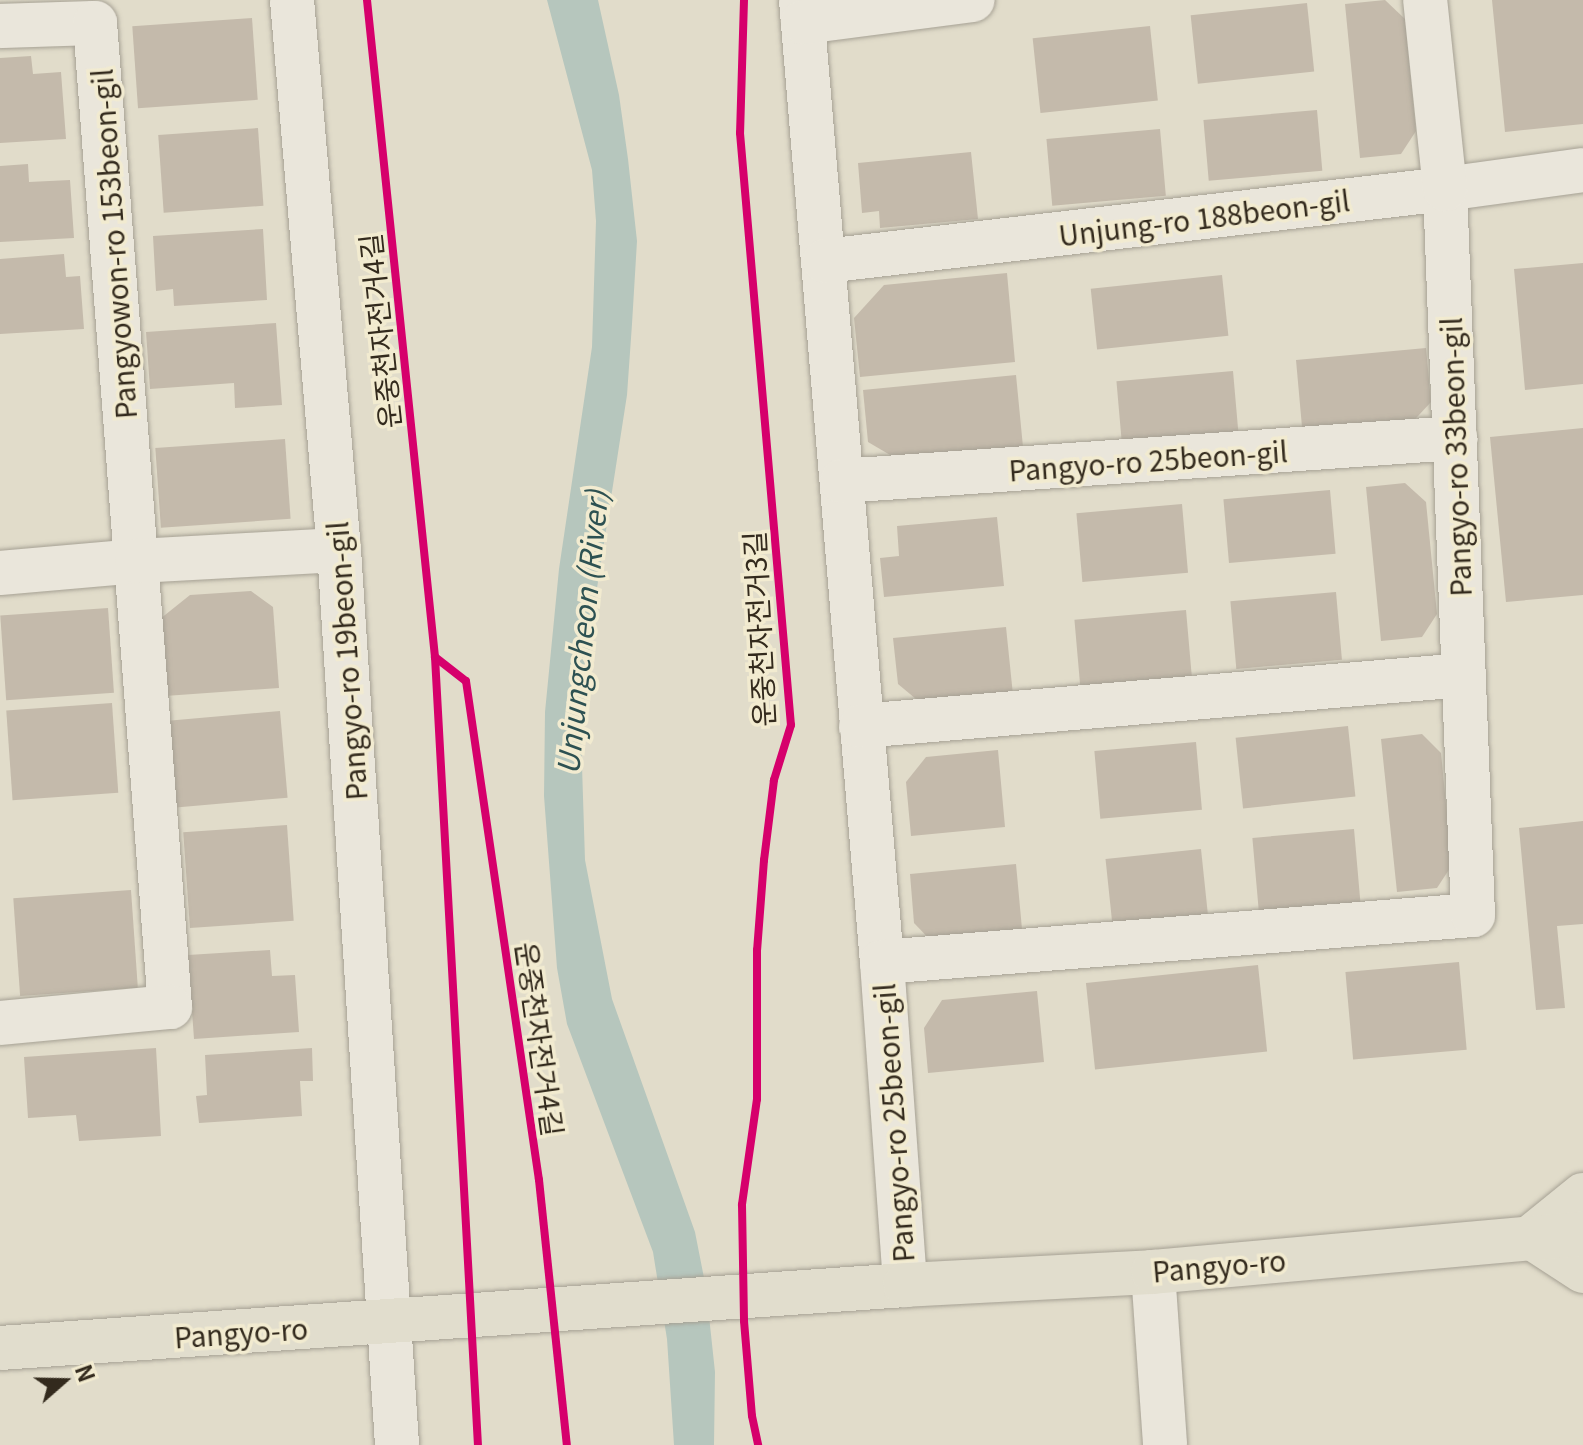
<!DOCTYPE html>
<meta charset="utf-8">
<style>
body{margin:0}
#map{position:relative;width:1583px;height:1445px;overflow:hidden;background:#e1dcca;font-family:Georgia,"Noto Sans KR",serif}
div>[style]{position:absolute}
.water>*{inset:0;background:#b6c6bd}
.building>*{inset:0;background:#c4baab;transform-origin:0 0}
.roads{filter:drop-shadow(0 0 2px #a6a194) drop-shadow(0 0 2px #a6a194)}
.minor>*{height:44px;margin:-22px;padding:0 22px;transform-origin:22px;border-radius:22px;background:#eae6db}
.major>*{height:44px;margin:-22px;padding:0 22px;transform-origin:22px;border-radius:22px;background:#e1ddcd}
.cycleway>*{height:8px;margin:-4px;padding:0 4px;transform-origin:4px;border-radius:4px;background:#d6006c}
span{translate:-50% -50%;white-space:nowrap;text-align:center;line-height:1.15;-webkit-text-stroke:7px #f2ebd0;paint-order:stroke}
.street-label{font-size:28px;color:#332a1d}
.water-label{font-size:30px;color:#2d5152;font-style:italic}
.north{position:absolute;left:24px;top:1341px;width:80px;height:80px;-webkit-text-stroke:6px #f2ebd0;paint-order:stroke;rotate:70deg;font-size:22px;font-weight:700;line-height:32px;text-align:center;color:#332a1d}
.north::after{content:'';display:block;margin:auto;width:28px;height:36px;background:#332a1d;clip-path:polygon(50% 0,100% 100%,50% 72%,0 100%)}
</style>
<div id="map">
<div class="water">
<i style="clip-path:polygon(547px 0,598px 0,619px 95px,628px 159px,637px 241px,632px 324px,627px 395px,595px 601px,581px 734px,585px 860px,612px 999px,695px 1232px,706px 1288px,715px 1372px,714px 1445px,674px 1445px,667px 1339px,653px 1252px,567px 1024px,557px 968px,544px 796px,545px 712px,559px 569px,592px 347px,596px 221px,592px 170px)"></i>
</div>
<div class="building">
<i style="clip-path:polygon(1385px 0,1405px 19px,1416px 131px,1401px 154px,1360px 158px,1345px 4px)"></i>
<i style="clip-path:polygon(1492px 0,1583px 0,1583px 124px,1505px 132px)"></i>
<i style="left:1307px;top:3px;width:69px;height:117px;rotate:84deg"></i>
<i style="left:252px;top:18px;width:82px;height:120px;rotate:86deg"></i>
<i style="left:1150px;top:26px;width:75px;height:118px;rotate:84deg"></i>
<i style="clip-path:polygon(31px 56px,33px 74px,61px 72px,66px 139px,0 143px,0 58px)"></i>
<i style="left:1317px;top:110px;width:61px;height:114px;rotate:85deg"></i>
<i style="left:258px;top:128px;width:78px;height:100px;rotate:86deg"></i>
<i style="left:1160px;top:129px;width:67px;height:114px;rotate:85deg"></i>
<i style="clip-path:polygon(971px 152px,978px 219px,880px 228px,879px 211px,862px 213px,858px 163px)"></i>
<i style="clip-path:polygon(28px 164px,29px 182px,70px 180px,74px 238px,0 242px,0 166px)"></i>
<i style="clip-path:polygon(263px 229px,267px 300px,174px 306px,173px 289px,156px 291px,153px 236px)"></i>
<i style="clip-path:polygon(64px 254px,66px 277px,80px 276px,84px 329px,0 334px,0 259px)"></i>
<i style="clip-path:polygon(1583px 263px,1583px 384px,1525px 390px,1514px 269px)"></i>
<i style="clip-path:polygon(1007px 273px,1015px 362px,860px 377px,854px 318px,884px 285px)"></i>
<i style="left:1222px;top:275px;width:61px;height:132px;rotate:84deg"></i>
<i style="clip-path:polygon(276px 323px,282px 405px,235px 408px,234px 383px,150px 389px,146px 332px)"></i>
<i style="clip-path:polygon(1426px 348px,1431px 402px,1406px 429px,1303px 438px,1296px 360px)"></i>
<i style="left:1233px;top:371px;width:61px;height:117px;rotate:85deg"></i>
<i style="clip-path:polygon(1016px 375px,1023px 447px,897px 459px,868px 442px,863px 390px)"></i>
<i style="clip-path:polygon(1583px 428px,1583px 595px,1506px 602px,1490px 437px)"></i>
<i style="left:285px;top:439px;width:80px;height:130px;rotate:86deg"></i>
<i style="clip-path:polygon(1405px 483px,1426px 502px,1437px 614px,1422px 637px,1381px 641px,1366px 487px)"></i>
<i style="left:1330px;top:490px;width:64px;height:107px;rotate:85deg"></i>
<i style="left:1182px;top:504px;width:69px;height:106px;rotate:85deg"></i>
<i style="clip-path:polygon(997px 517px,1004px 586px,884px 597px,880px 558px,899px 556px,897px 526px)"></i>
<i style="clip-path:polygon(251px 591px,273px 607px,279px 688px,165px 696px,160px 619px,190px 595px)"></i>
<i style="left:1336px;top:592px;width:68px;height:106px;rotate:85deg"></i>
<i style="left:108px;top:608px;width:85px;height:108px;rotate:86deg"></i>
<i style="left:1186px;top:610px;width:67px;height:112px;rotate:85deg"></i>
<i style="clip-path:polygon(1006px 627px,1013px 695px,922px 704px,898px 684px,893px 638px)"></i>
<i style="left:112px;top:703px;width:90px;height:106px;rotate:86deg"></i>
<i style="left:280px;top:711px;width:87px;height:112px;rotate:85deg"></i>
<i style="left:1348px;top:726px;width:71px;height:113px;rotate:84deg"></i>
<i style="clip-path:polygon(1422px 734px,1441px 753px,1452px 865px,1437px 888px,1397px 892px,1381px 739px)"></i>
<i style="left:1196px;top:742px;width:68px;height:102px;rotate:85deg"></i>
<i style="clip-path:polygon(998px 750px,1005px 827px,911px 836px,906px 782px,926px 757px)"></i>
<i style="clip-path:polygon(1583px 821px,1583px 924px,1557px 926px,1565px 1008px,1536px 1010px,1519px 828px)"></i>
<i style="left:287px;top:825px;width:96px;height:104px;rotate:86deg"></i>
<i style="left:1354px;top:829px;width:80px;height:102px;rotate:85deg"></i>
<i style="left:1201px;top:849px;width:70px;height:96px;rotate:84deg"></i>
<i style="clip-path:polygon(1016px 864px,1023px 940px,938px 948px,914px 923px,910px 874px)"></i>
<i style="left:131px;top:890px;width:98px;height:118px;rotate:86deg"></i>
<i style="clip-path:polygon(270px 950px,272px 976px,295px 975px,299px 1032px,194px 1039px,188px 955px)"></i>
<i style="left:1459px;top:962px;width:88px;height:114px;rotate:85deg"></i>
<i style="left:1258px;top:965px;width:87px;height:173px;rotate:84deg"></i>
<i style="clip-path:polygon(1037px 991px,1044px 1062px,928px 1073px,924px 1028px,942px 1000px)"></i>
<i style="clip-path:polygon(156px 1048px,161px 1136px,79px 1141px,76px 1115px,28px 1118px,24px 1057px)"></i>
<i style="clip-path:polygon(312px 1048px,313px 1081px,300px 1081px,302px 1116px,199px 1123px,196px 1096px,207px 1095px,205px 1055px)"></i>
</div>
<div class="roads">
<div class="minor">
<i style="left:292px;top:0;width:552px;rotate:85.12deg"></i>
<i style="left:339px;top:550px;width:897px;rotate:86.29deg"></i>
<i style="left:801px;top:0;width:965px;rotate:85.19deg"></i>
<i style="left:882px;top:962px;width:324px;rotate:85.9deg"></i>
<i style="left:803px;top:22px;width:171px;rotate:-7.4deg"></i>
<i style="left:0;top:26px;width:95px;rotate:-1.8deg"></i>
<i style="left:95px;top:23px;width:987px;rotate:85.64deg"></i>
<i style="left:170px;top:1007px;width:171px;rotate:174.6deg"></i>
<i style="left:825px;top:261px;width:624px;rotate:-6.62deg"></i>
<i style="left:1445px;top:189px;width:139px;rotate:-7.8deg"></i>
<i style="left:842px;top:481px;width:615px;rotate:-4.01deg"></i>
<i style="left:0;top:573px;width:138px;rotate:-5deg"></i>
<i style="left:137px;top:561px;width:202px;rotate:-3.1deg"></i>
<i style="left:861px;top:726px;width:604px;rotate:-4.84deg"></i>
<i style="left:882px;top:962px;width:593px;rotate:-4.55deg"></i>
<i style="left:1473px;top:915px;width:727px;rotate:-92.21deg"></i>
<i style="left:1445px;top:189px;width:190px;rotate:-96deg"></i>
<i style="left:1153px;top:1272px;width:173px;rotate:86deg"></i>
</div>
<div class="major">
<i style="left:1531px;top:1237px;width:67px;rotate:-38.9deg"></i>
<i style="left:1531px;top:1237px;width:62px;rotate:33.2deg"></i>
<i style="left:0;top:1348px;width:907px;rotate:-3.98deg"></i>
<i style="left:905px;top:1285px;width:248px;rotate:-3deg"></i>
<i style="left:1153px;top:1272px;width:432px;rotate:-5.1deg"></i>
</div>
</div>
<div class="cycleway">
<i style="left:367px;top:0;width:661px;rotate:84.09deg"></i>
<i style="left:435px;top:657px;width:789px;rotate:86.88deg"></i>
<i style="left:744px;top:0;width:133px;rotate:91.7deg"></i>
<i style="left:740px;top:133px;width:594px;rotate:85.08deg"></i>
<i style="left:791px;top:725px;width:58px;rotate:107.2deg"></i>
<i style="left:774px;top:780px;width:81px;rotate:97.1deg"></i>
<i style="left:764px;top:860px;width:90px;rotate:94.4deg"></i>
<i style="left:757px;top:950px;width:149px;rotate:90deg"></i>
<i style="left:757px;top:1099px;width:107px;rotate:98.1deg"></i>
<i style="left:742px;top:1205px;width:116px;rotate:89deg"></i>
<i style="left:744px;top:1321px;width:95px;rotate:85.2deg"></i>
<i style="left:752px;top:1416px;width:30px;rotate:78deg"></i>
<i style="left:435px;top:657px;width:39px;rotate:38deg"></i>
<i style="left:466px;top:681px;width:504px;rotate:81.68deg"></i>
<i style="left:539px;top:1180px;width:266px;rotate:84deg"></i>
</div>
<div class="street-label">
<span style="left:1204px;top:217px;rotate:-7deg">Unjung-ro 188beon-gil</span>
<span style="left:113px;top:244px;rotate:-94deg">Pangyowon-ro 153beon-gil</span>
<span style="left:379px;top:331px;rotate:-96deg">운중천자전거4길</span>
<span style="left:1455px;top:457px;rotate:-92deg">Pangyo-ro 33beon-gil</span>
<span style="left:1148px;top:460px;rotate:-4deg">Pangyo-ro 25beon-gil</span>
<span style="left:758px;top:629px;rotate:-93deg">운중천자전거3길</span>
<span style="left:346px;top:661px;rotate:-94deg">Pangyo-ro 19beon-gil</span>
<span style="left:541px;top:1039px;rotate:82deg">운중천자전거4길</span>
<span style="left:893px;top:1123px;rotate:-94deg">Pangyo-ro 25beon-gil</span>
<span style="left:1219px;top:1265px;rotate:-5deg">Pangyo-ro</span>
<span style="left:241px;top:1332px;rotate:-4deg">Pangyo-ro</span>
</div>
<div class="water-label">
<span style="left:581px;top:632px;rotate:-84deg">Unjungcheon (River)</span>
</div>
<div class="north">N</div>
</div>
